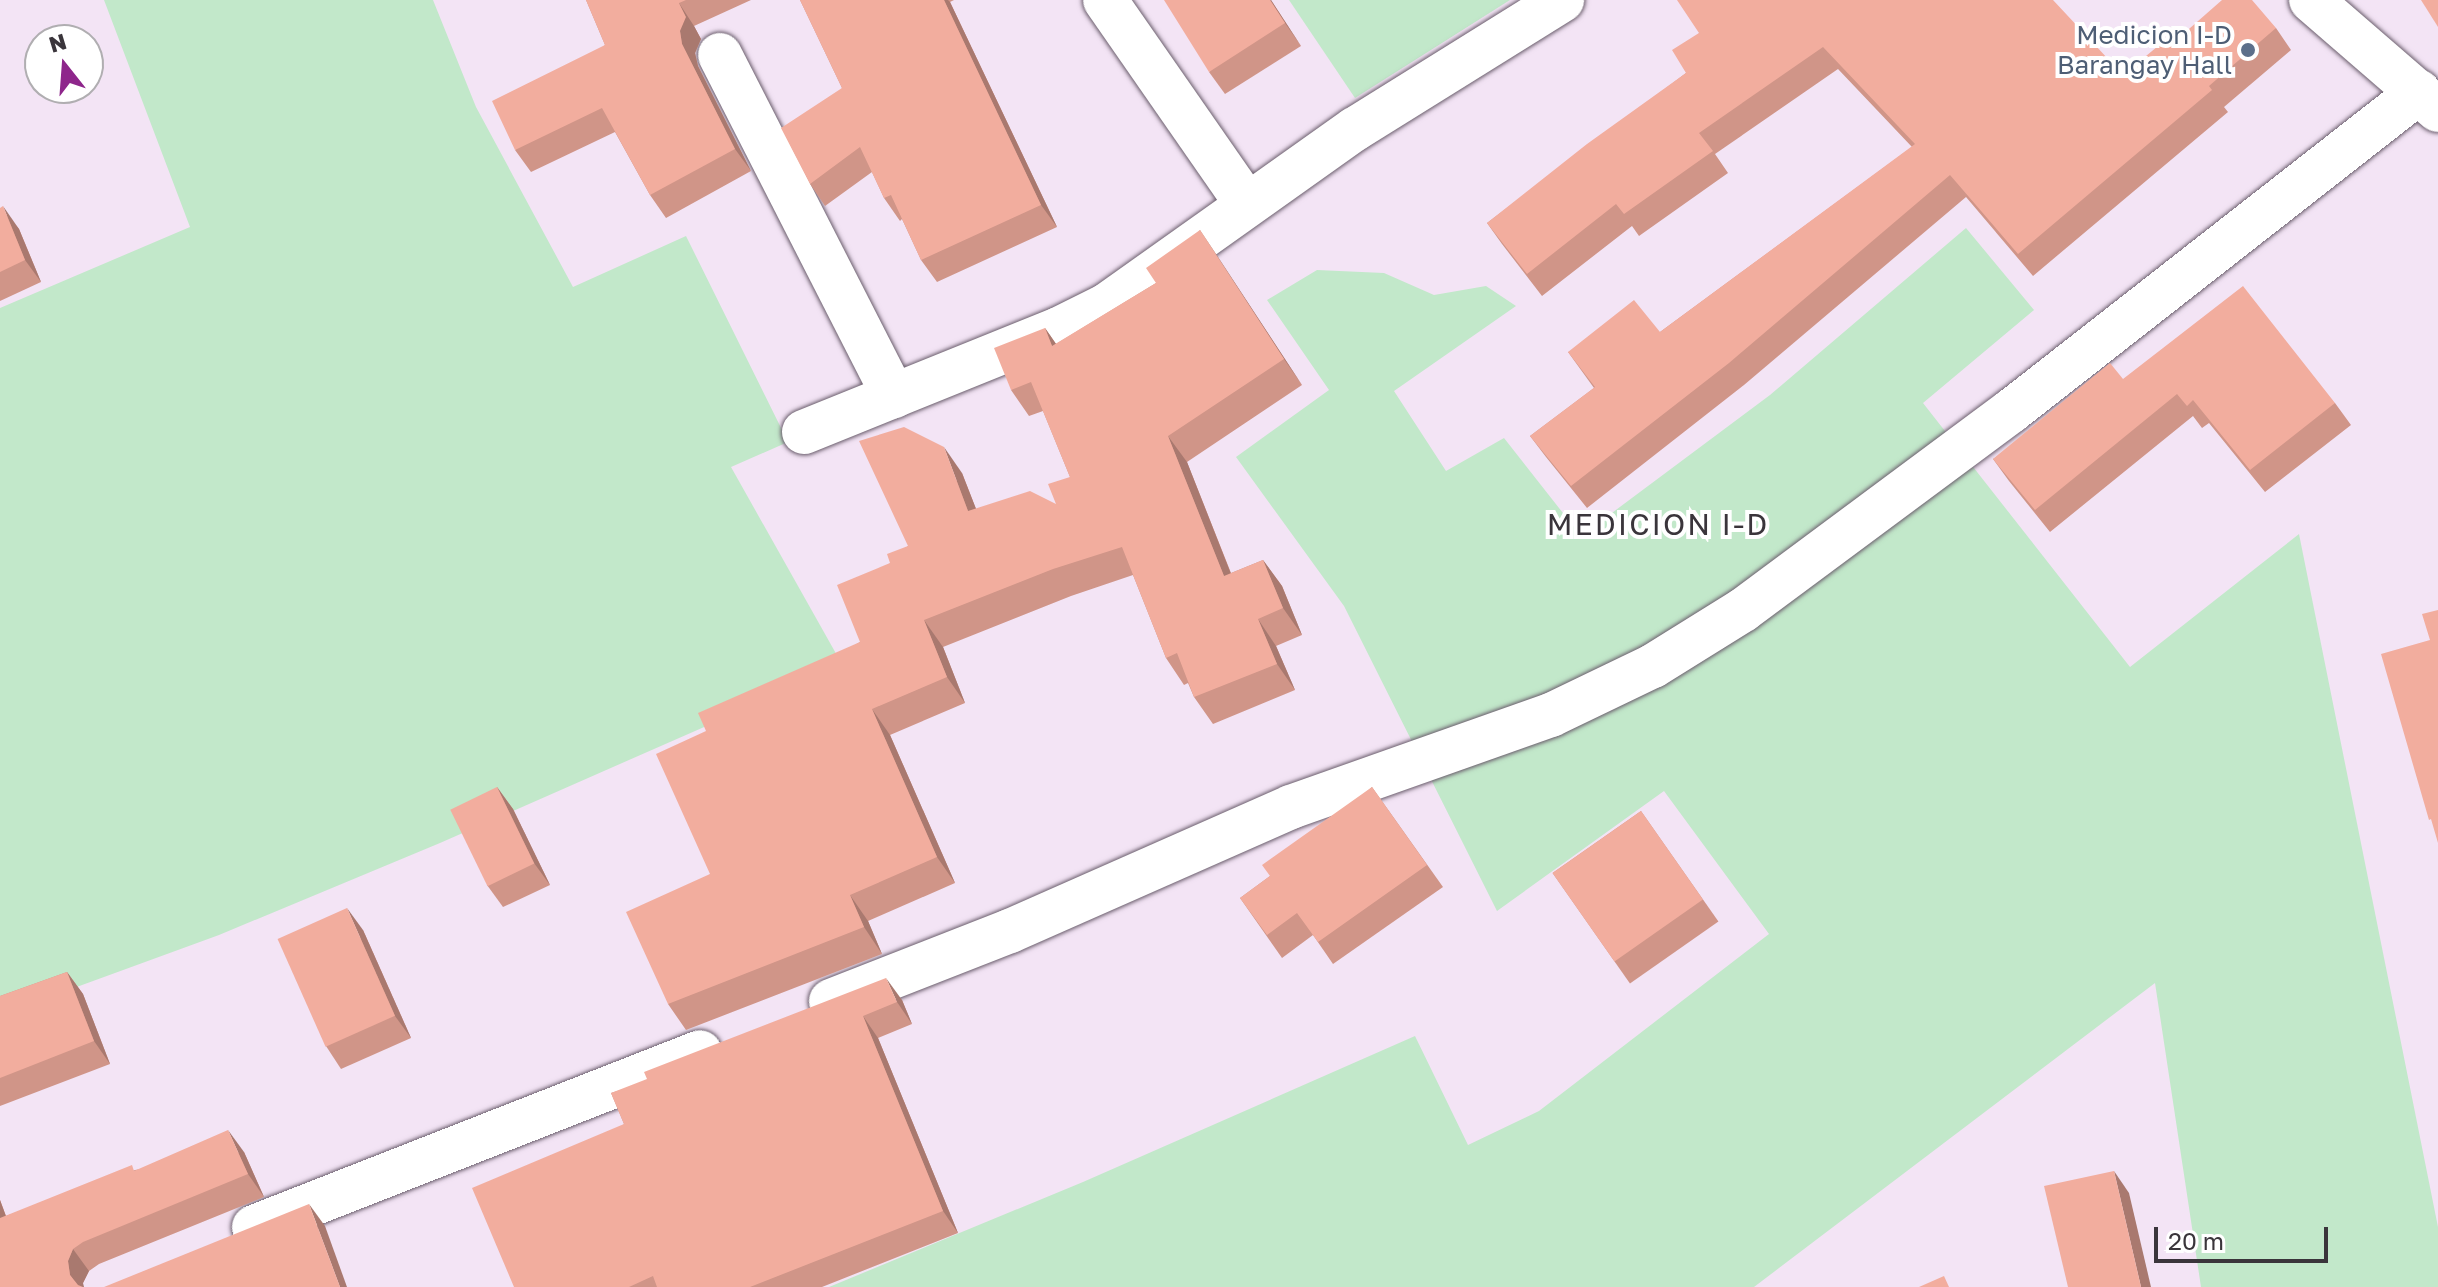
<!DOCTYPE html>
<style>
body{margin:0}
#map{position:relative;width:2438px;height:1287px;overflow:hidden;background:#f3e4f5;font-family:"Golos Text",sans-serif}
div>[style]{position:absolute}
.green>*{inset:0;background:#c2e8ca}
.roads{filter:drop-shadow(0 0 2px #6a5d6c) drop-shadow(0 0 2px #6a5d6c)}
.minor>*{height:44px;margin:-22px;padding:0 22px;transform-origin:22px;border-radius:22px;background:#fff}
.secondary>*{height:44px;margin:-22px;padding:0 22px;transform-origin:22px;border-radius:22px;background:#fff}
.wall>*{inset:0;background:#d09588;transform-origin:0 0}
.shaded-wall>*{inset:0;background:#a9796f}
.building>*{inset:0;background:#f2ad9e;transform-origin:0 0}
.dots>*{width:22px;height:22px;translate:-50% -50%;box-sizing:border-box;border:4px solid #fff;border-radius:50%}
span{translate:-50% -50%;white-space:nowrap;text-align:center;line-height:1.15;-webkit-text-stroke:8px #fff;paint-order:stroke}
.service-label{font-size:26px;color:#4e5e75}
.right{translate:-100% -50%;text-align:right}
.quarter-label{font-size:30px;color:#3a353b;letter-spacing:2px}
.north{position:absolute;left:24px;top:24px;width:80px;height:80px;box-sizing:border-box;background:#fff;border:2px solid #b0aeb1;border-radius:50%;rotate:343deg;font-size:22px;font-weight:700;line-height:32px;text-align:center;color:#3a353b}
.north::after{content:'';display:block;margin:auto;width:28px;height:36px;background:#8e268b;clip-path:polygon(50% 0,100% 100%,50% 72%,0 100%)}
.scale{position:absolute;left:2154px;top:1227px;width:174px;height:36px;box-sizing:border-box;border:4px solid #3a353b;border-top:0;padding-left:10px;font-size:24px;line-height:28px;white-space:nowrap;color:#3a353b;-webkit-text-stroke:6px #fff;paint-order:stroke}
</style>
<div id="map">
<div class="green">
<i style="clip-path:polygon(104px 0,433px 0,476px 107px,573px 287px,686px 236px,788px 442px,731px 467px,843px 666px,440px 843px,219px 935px,0 1015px,0 308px,190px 227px)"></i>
<i style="clip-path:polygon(1289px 0,1510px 0,1355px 98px)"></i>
<i style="clip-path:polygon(1966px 228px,2034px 310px,1923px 403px,2130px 667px,2299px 534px,2438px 1227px,2438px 1287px,2201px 1287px,2155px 983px,1754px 1287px,829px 1287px,1083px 1182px,1415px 1036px,1468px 1145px,1539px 1111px,1769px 934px,1664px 791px,1497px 911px,1344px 606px,1236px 457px,1329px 390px,1267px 300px,1317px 270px,1384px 273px,1434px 295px,1486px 286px,1516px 306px,1394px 391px,1446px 471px,1504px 438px,1581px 536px,1770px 395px)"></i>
</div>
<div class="roads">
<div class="minor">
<i style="left:1105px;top:0;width:247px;rotate:55.2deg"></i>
<i style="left:720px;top:55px;width:383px;rotate:63deg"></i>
<i style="left:804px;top:432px;width:275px;rotate:-22deg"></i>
<i style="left:1059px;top:329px;width:54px;rotate:-26.6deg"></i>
<i style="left:1107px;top:305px;width:304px;rotate:-35.4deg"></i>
<i style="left:1355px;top:129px;width:244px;rotate:-31.9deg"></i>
<i style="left:831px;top:1001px;width:192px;rotate:-21.4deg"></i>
<i style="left:1010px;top:931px;width:307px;rotate:-23.8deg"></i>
<i style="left:1291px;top:807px;width:276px;rotate:-19.5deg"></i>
<i style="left:1551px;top:715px;width:113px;rotate:-25.7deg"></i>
<i style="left:1653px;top:666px;width:106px;rotate:-31.9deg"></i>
<i style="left:1743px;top:610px;width:334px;rotate:-36.6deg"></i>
<i style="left:2011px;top:411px;width:518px;rotate:-38.02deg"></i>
<i style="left:254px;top:1227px;width:479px;rotate:-21.4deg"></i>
</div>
<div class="secondary">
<i style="left:2311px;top:0;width:168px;rotate:40.9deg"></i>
</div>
</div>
<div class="wall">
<i style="clip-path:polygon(586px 0,751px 0,694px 26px,701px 39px,695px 53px,698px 66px,751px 171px,666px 218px,650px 195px,615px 132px,531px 172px,515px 150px,605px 45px)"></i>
<i style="clip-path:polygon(800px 0,954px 0,950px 2px,1057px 227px,937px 282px,921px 260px,902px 219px,900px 221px,884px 198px,872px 172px,825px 206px,810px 184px,842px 88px)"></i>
<i style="clip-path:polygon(1271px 0,1301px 46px,1225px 94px,1209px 72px)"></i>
<i style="clip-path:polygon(2276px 28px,2291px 50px,2224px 107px,2228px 112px,2033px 276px,1966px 197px,1744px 385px,1587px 508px,1546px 457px,1530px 436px,1594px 388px,1568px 352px,1660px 332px,1912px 147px,1838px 69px,1715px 154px,1728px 173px,1639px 236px,1632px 226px,1542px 296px,1502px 244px,1487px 223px,1686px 73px,1699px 33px,2123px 75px,2173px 43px)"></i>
<i style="clip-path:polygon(0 208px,19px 229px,41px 282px,0 301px)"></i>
<i style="clip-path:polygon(1200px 230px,1302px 385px,1187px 462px,1231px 573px,1263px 560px,1282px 586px,1302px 635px,1276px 646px,1295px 690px,1213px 724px,1194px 697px,1188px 683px,1184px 685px,1166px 658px,1133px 575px,1071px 596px,943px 647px,965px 703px,890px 735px,955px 883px,868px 921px,882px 954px,686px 1030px,668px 1004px,710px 874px,706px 731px,860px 642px,890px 563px,908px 546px,962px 473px,976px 509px,1056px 504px,1070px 477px,1043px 411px,1029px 416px,1011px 390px,1045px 328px,1056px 344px,1156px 283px)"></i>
<i style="clip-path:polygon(2123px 379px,2335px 403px,2351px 425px,2265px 492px,2209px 423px,2202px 428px,2193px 416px,2050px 532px,2009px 481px,1993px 459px)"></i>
<i style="clip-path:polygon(497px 787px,513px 809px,550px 885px,503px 907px,487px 885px)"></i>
<i style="clip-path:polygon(1372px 787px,1443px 887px,1333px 964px,1313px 935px,1282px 958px,1240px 898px,1270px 876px)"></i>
<i style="left:1641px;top:811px;width:135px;height:108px;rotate:55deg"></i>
<i style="clip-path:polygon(363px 930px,411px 1038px,341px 1069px,326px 1046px)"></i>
<i style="clip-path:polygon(67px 972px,83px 994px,110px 1064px,0 1106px,0 996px)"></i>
<i style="clip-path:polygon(902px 1000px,912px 1024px,878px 1038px,958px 1233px,822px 1287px,514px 1287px,624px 1124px,611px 1093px)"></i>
<i style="clip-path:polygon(244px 1152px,264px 1197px,99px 1264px,89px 1271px,83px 1283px,0 1287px,0 1200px,6px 1216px,135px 1170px)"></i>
</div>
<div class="shaded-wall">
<i style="clip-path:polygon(944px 0,948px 0,950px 2px,1057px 227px,1041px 205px)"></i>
<i style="clip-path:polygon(1270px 0,1271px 0,1301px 46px,1285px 23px)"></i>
<i style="clip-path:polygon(679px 3px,694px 26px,701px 39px,695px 53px,698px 66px,751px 171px,735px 149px,682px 44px,680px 31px)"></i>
<i style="clip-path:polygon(3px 206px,19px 229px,41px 282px,25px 260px)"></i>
<i style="clip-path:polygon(1200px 230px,1218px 257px,1302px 385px,1284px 359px)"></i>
<i style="clip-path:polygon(1045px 328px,1063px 354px,1052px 346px)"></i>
<i style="clip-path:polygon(1168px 436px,1187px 462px,1242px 602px,1224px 576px)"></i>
<i style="clip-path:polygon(944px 447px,962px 473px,987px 537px,968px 511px)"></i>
<i style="clip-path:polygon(1263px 560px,1282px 586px,1302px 635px,1283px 608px)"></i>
<i style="clip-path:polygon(1258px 619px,1276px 646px,1295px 690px,1277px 664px)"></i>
<i style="clip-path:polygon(924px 620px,943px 647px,965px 703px,947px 677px)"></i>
<i style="clip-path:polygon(872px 709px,890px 735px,955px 883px,937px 857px)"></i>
<i style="clip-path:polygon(497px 787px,513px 809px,550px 885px,534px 863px)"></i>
<i style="clip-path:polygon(850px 895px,868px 921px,882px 954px,864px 927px)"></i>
<i style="clip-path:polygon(347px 908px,363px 930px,411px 1038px,395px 1016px)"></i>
<i style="clip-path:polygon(67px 972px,83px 994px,110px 1064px,94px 1041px)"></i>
<i style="clip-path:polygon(886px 978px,902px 1000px,912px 1024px,897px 1002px)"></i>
<i style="clip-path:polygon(863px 1016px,878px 1038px,958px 1233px,943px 1211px)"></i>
<i style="clip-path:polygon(228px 1130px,244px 1152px,264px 1197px,248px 1174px)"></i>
<i style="clip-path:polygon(2114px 1171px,2129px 1193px,2151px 1287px,2141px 1287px)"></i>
<i style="clip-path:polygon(0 1200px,15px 1241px,0 1219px)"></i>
<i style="clip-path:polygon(309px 1204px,325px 1226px,347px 1287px,340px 1287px)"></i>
<i style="clip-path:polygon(73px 1249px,89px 1271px,83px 1283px,84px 1287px,78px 1287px,70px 1275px,68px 1261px)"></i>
</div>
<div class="building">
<i style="clip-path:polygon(586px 0,686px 0,679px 3px,686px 17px,680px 31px,682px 44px,735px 149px,650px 195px,602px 108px,515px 150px,492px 101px,605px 45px)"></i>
<i style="clip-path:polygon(800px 0,944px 0,1041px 205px,921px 260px,891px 195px,884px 198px,860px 147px,810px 184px,781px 128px,842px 88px)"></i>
<i style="clip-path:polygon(1164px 0,1270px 0,1285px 23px,1209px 72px)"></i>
<i style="clip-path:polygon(1677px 0,2053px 0,2123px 75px,2169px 37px,2173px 43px,2222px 0,2252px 0,2276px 28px,2209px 86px,2212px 90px,2018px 254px,1950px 175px,1729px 363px,1571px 486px,1530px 436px,1595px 387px,1568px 352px,1634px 300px,1660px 332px,1915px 144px,1823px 47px,1699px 133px,1713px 151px,1624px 214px,1616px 204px,1527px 274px,1487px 223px,1587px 144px,1686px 73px,1672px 50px,1699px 33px)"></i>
<i style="clip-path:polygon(2421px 0,2438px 0,2438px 27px)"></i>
<i style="clip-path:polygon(3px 206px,25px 260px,0 272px,0 208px)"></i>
<i style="clip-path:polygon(1200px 230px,1284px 359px,1168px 436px,1224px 576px,1263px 560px,1283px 608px,1258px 619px,1277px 664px,1194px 697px,1177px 653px,1166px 658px,1122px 547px,1053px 569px,924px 620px,947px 677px,872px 709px,937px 857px,850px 895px,864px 927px,668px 1004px,626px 912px,710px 874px,656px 754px,706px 731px,698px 713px,860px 642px,837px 585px,890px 563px,887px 554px,908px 546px,859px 441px,904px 427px,944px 447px,968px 511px,1030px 491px,1056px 504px,1048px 484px,1070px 477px,1031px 382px,1011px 390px,994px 348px,1045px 328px,1052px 346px,1156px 283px,1146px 268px)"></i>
<i style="clip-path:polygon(2243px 286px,2335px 403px,2250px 470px,2193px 400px,2187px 406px,2177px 394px,2035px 510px,1993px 459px,2110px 363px,2123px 379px)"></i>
<i style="clip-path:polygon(2438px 610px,2438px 843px,2431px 819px,2429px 820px,2381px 654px,2430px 640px,2422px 614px)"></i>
<i style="left:497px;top:787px;width:85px;height:52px;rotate:64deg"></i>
<i style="clip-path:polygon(1372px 787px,1427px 865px,1318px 942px,1297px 913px,1267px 935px,1240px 898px,1270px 876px,1262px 865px)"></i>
<i style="left:1641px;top:811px;width:108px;height:108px;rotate:55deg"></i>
<i style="left:347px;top:908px;width:118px;height:76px;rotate:66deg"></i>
<i style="clip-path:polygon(67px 972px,94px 1041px,0 1078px,0 996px)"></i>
<i style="clip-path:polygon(886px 978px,897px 1002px,863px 1016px,943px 1211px,750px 1287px,657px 1287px,653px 1276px,629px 1287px,514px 1287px,472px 1188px,624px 1124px,611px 1093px,647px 1079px,644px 1072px)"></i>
<i style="clip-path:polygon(228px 1130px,248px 1174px,83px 1242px,73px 1249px,68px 1261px,70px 1275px,78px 1285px,83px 1287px,0 1287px,0 1218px,132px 1165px,134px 1171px)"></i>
<i style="clip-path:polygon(2114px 1171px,2141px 1287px,2068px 1287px,2044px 1186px)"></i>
<i style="clip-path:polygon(309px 1204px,340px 1287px,104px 1287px)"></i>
<i style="clip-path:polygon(1944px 1276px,1949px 1287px,1919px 1287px)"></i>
</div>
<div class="dots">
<i style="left:2248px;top:50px;background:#5c6f8a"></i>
</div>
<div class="service-label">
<span class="right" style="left:2232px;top:50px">Medicion I-D<br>Barangay Hall</span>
</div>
<div class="quarter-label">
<span style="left:1658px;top:524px">MEDICION I-D</span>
</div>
<div class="north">N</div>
<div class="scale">20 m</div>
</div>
